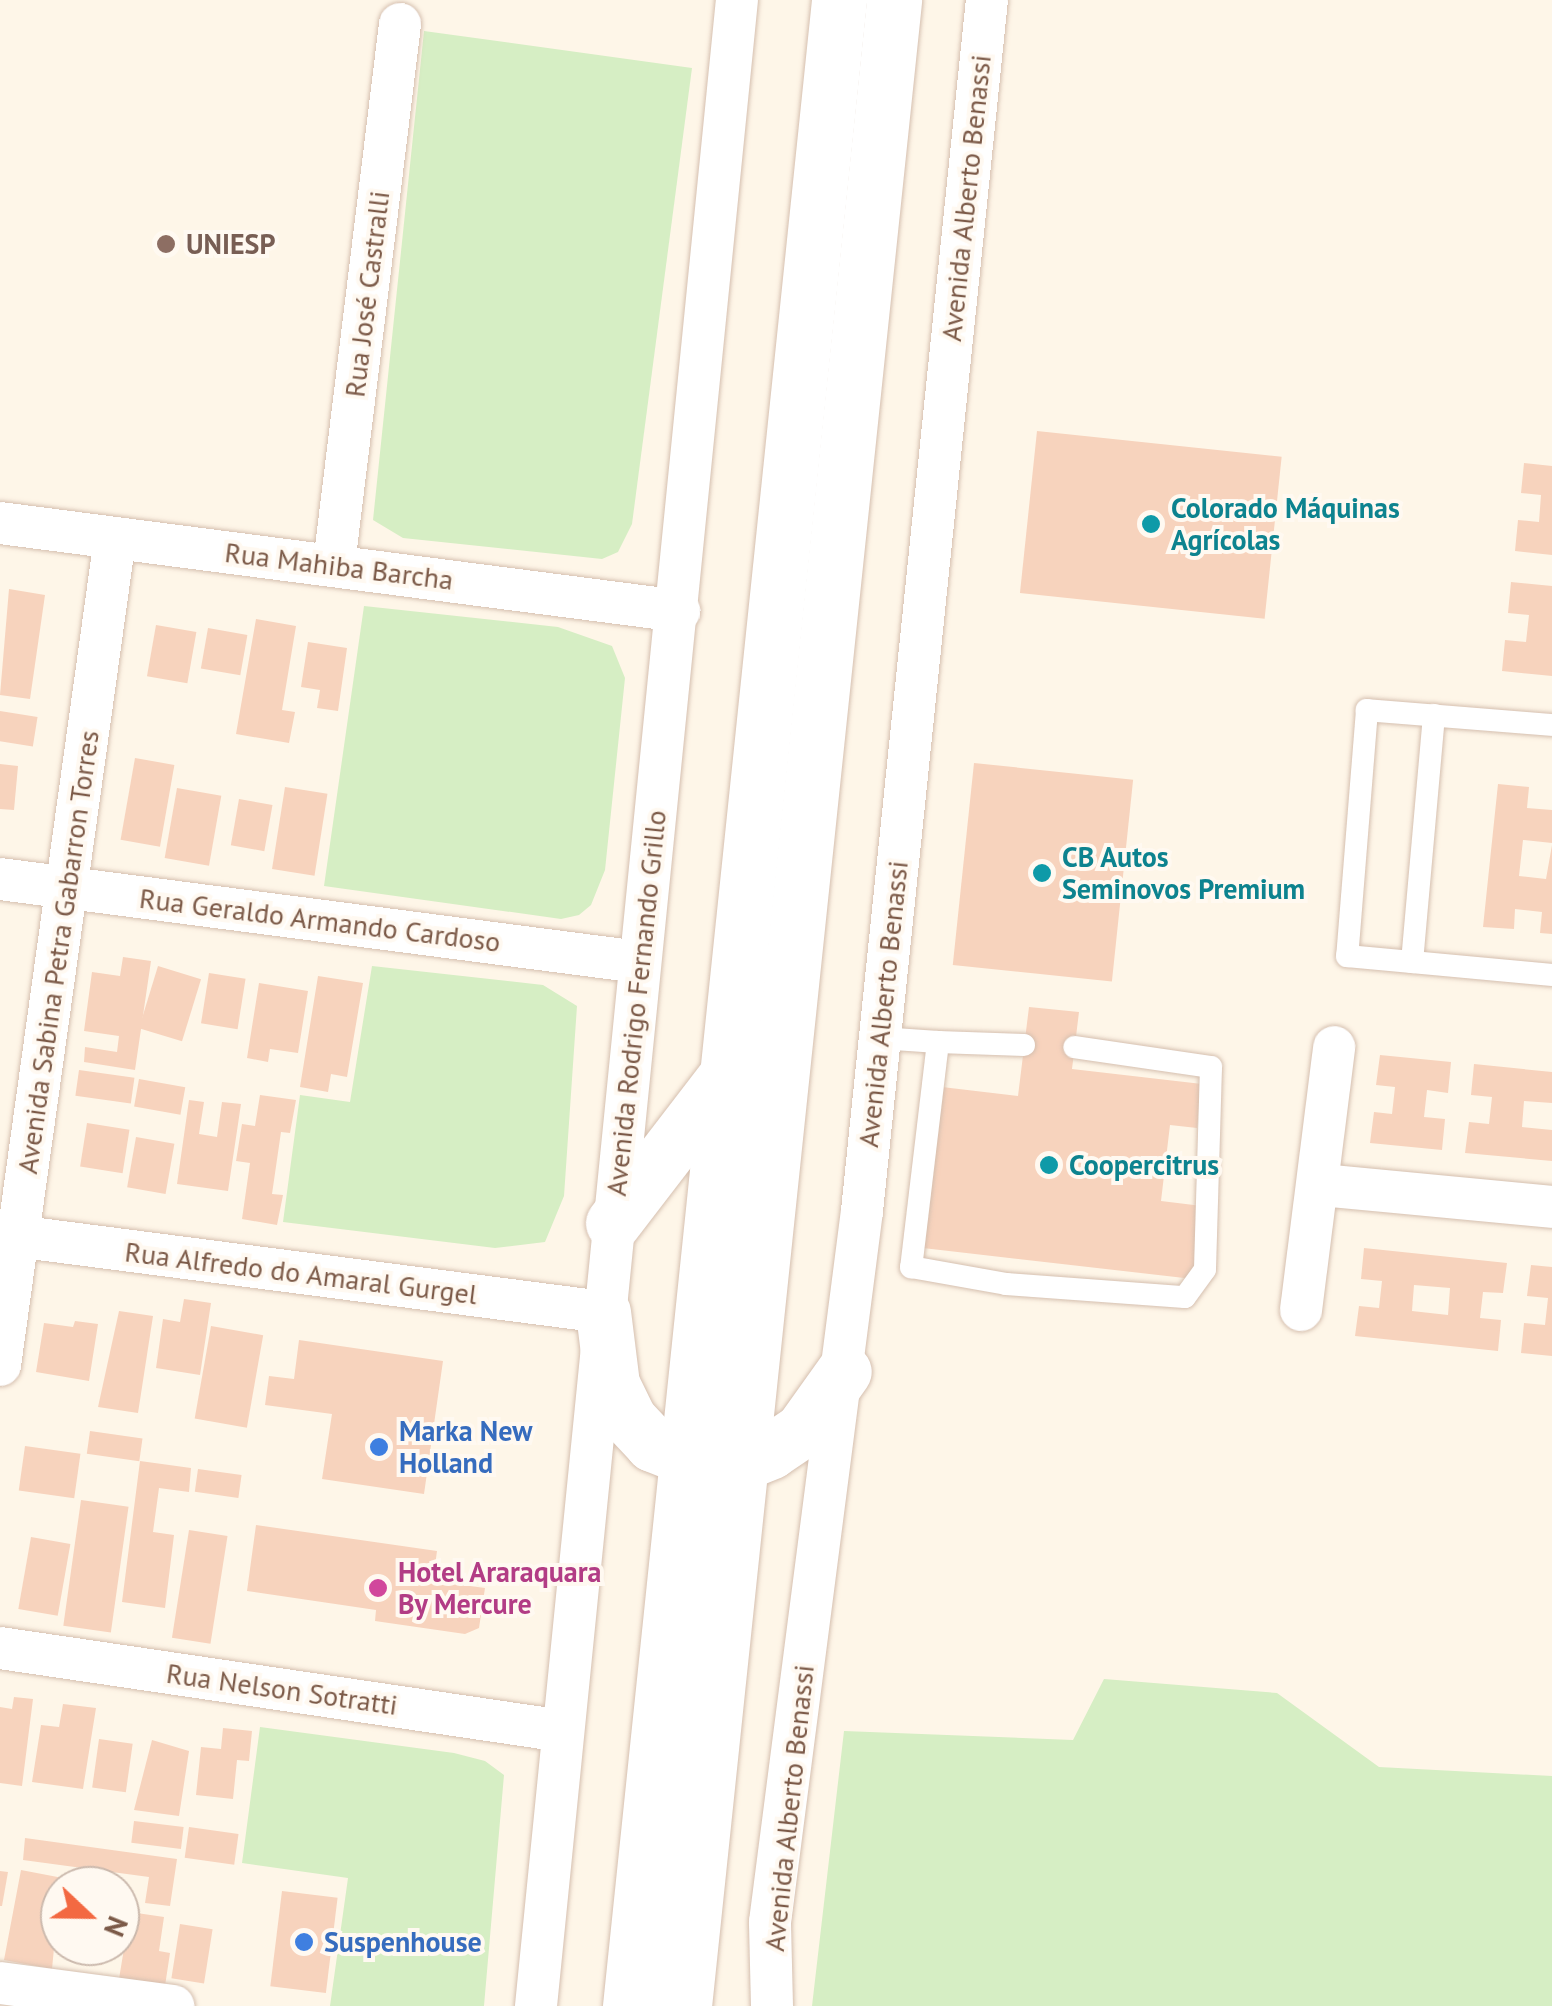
<!DOCTYPE html>
<meta charset="utf-8">
<style>
body{margin:0}
#map{position:relative;width:1552px;height:2006px;overflow:hidden;background:#fef6e8;font-family:"PT Sans",sans-serif}
div>[style]{position:absolute}
.green>*{inset:0;background:#d6eec4}
.building>*{inset:0;background:#f7d3bd;transform-origin:0 0}
.roads{filter:drop-shadow(0 0 2px #d5bfaf) drop-shadow(0 0 2px #d5bfaf)}
.lane>*{height:22px;margin:-11px;padding:0 11px;transform-origin:11px;border-radius:11px;background:#fff}
.street>*{height:42px;margin:-21px;padding:0 21px;transform-origin:21px;border-radius:21px;background:#fff}
.secondary>*{height:55px;margin:-27.5px;padding:0 27.5px;transform-origin:27.5px;border-radius:27.5px;background:#fff}
.dots>*{width:28px;height:28px;translate:-50% -50%;box-sizing:border-box;border:5px solid #fff9f1;border-radius:50%}
span{translate:-50% -50%;white-space:nowrap;text-align:center;line-height:1.15;-webkit-text-stroke:8px #fff9f1;paint-order:stroke}
.street-label{font-size:28px;color:#7c5a48}
.education-label{font-size:28px;color:#785e54;font-weight:700}
.left{translate:0 -50%;text-align:left}
.culture-label{font-size:28px;color:#0d838f;font-weight:700}
.shop-label{font-size:28px;color:#366cbe;font-weight:700}
.hotel-label{font-size:28px;color:#b23c85;font-weight:700}
.north{position:absolute;left:40px;top:1866px;width:100px;height:100px;box-sizing:border-box;background:#fff9f1;border:2px solid #cbb9ad;border-radius:50%;rotate:112deg;font-size:28px;font-weight:700;line-height:40px;text-align:center;color:#7c5a48}
.north::after{content:'';display:block;margin:auto;width:35px;height:45px;background:#f36942;clip-path:polygon(50% 0,100% 100%,50% 72%,0 100%)}
</style>
<div id="map">
<div class="green">
<i style="clip-path:polygon(424px 31px,692px 68px,632px 524px,618px 552px,602px 559px,403px 538px,373px 520px)"></i>
<i style="clip-path:polygon(364px 606px,558px 627px,612px 646px,625px 678px,605px 870px,591px 905px,579px 915px,561px 919px,324px 886px)"></i>
<i style="clip-path:polygon(372px 966px,543px 985px,577px 1006px,564px 1196px,545px 1242px,495px 1248px,283px 1222px,300px 1095px,350px 1102px)"></i>
<i style="clip-path:polygon(1104px 1679px,1277px 1693px,1379px 1767px,1552px 1776px,1552px 2006px,812px 2006px,844px 1731px,1073px 1740px)"></i>
<i style="clip-path:polygon(260px 1727px,454px 1753px,485px 1761px,504px 1775px,484px 2006px,330px 2006px,348px 1878px,242px 1863px)"></i>
</div>
<div class="building">
<i style="left:1037px;top:431px;width:246px;height:163px;rotate:6deg"></i>
<i style="clip-path:polygon(1524px 463px,1552px 466px,1552px 555px,1515px 551px,1518px 520px,1539px 522px,1541px 495px,1521px 493px)"></i>
<i style="clip-path:polygon(1511px 582px,1552px 586px,1552px 676px,1502px 671px,1505px 640px,1526px 642px,1529px 615px,1508px 613px)"></i>
<i style="clip-path:polygon(9px 589px,45px 595px,30px 699px,0 695px)"></i>
<i style="clip-path:polygon(256px 619px,296px 626px,282px 710px,295px 712px,289px 743px,236px 734px)"></i>
<i style="left:156px;top:625px;width:41px;height:52px;rotate:10deg"></i>
<i style="left:208px;top:628px;width:40px;height:41px;rotate:10deg"></i>
<i style="clip-path:polygon(308px 642px,347px 648px,338px 711px,317px 708px,320px 690px,301px 687px)"></i>
<i style="left:0;top:711px;width:38px;height:30px;rotate:9deg"></i>
<i style="left:135px;top:758px;width:40px;height:83px;rotate:10deg"></i>
<i style="left:974px;top:763px;width:160px;height:203px;rotate:6deg"></i>
<i style="clip-path:polygon(0 764px,18px 766px,14px 810px,0 809px)"></i>
<i style="clip-path:polygon(1498px 784px,1529px 787px,1527px 808px,1552px 810px,1552px 843px,1523px 840px,1519px 876px,1546px 879px,1552px 845px,1552px 934px,1540px 933px,1542px 912px,1515px 909px,1514px 929px,1483px 927px)"></i>
<i style="left:285px;top:787px;width:43px;height:83px;rotate:9deg"></i>
<i style="left:177px;top:788px;width:45px;height:71px;rotate:10deg"></i>
<i style="left:239px;top:799px;width:34px;height:47px;rotate:10deg"></i>
<i style="clip-path:polygon(123px 957px,151px 961px,135px 1070px,84px 1062px,85px 1047px,117px 1052px,119px 1036px,84px 1031px,92px 972px,120px 976px)"></i>
<i style="left:158px;top:966px;width:45px;height:65px;rotate:17deg"></i>
<i style="left:209px;top:973px;width:37px;height:51px;rotate:9deg"></i>
<i style="clip-path:polygon(318px 976px,363px 983px,347px 1077px,331px 1074px,328px 1092px,300px 1087px)"></i>
<i style="clip-path:polygon(259px 983px,308px 991px,298px 1053px,270px 1049px,268px 1062px,247px 1058px)"></i>
<i style="clip-path:polygon(1029px 1007px,1079px 1012px,1072px 1069px,1202px 1084px,1197px 1128px,1170px 1125px,1161px 1201px,1202px 1206px,1193px 1279px,923px 1248px,942px 1087px,1018px 1096px)"></i>
<i style="clip-path:polygon(1380px 1055px,1451px 1062px,1448px 1093px,1427px 1090px,1424px 1117px,1445px 1119px,1442px 1150px,1370px 1143px,1374px 1112px,1392px 1114px,1395px 1087px,1376px 1085px)"></i>
<i style="clip-path:polygon(1474px 1064px,1552px 1072px,1552px 1103px,1524px 1101px,1522px 1127px,1552px 1130px,1552px 1161px,1465px 1153px,1469px 1122px,1489px 1124px,1492px 1097px,1471px 1095px)"></i>
<i style="left:79px;top:1070px;width:56px;height:26px;rotate:8deg"></i>
<i style="left:139px;top:1079px;width:47px;height:28px;rotate:10deg"></i>
<i style="clip-path:polygon(260px 1095px,296px 1100px,290px 1133px,281px 1132px,272px 1194px,283px 1195px,277px 1225px,242px 1219px,250px 1163px,236px 1161px,242px 1124px,255px 1126px)"></i>
<i style="clip-path:polygon(189px 1100px,204px 1102px,199px 1134px,217px 1137px,222px 1102px,241px 1104px,228px 1191px,177px 1184px)"></i>
<i style="left:87px;top:1123px;width:43px;height:44px;rotate:9deg"></i>
<i style="left:136px;top:1137px;width:39px;height:51px;rotate:10deg"></i>
<i style="clip-path:polygon(evenodd,1364px 1248px,1507px 1263px,1503px 1293px,1483px 1292px,1480px 1318px,1501px 1320px,1498px 1351px,1355px 1336px,1359px 1306px,1379px 1308px,1382px 1281px,1361px 1279px,1364px 1248px,1414px 1285px,1450px 1288px,1448px 1315px,1412px 1311px,1414px 1285px)"></i>
<i style="clip-path:polygon(1531px 1265px,1552px 1267px,1552px 1356px,1521px 1353px,1524px 1323px,1545px 1325px,1548px 1298px,1527px 1296px)"></i>
<i style="clip-path:polygon(184px 1299px,211px 1303px,200px 1375px,156px 1368px,163px 1319px,180px 1322px)"></i>
<i style="clip-path:polygon(119px 1311px,153px 1316px,138px 1413px,98px 1407px)"></i>
<i style="clip-path:polygon(75px 1321px,98px 1324px,89px 1381px,36px 1372px,44px 1323px,73px 1327px)"></i>
<i style="left:211px;top:1326px;width:53px;height:94px;rotate:10deg"></i>
<i style="clip-path:polygon(299px 1340px,443px 1361px,424px 1494px,322px 1479px,332px 1414px,265px 1405px,269px 1376px,294px 1379px)"></i>
<i style="left:90px;top:1431px;width:53px;height:23px;rotate:8deg"></i>
<i style="left:25px;top:1446px;width:56px;height:45px;rotate:8deg"></i>
<i style="clip-path:polygon(140px 1461px,191px 1468px,189px 1492px,159px 1488px,153px 1532px,174px 1535px,165px 1608px,122px 1602px)"></i>
<i style="left:198px;top:1469px;width:44px;height:23px;rotate:8deg"></i>
<i style="left:81px;top:1500px;width:48px;height:127px;rotate:8deg"></i>
<i style="clip-path:polygon(256px 1525px,437px 1551px,433px 1581px,485px 1588px,479px 1628px,465px 1634px,375px 1621px,376px 1610px,247px 1591px)"></i>
<i style="left:189px;top:1530px;width:39px;height:109px;rotate:9deg"></i>
<i style="left:31px;top:1537px;width:40px;height:73px;rotate:10deg"></i>
<i style="clip-path:polygon(14px 1697px,33px 1699px,22px 1786px,0 1783px,0 1707px,12px 1709px)"></i>
<i style="clip-path:polygon(63px 1704px,96px 1708px,83px 1789px,32px 1782px,41px 1725px,59px 1727px)"></i>
<i style="clip-path:polygon(223px 1728px,252px 1731px,249px 1761px,237px 1760px,233px 1799px,196px 1795px,201px 1747px,221px 1749px)"></i>
<i style="left:99px;top:1739px;width:34px;height:49px;rotate:8deg"></i>
<i style="clip-path:polygon(152px 1740px,189px 1751px,179px 1816px,134px 1810px)"></i>
<i style="left:134px;top:1821px;width:50px;height:22px;rotate:7deg"></i>
<i style="left:189px;top:1827px;width:50px;height:31px;rotate:8deg"></i>
<i style="clip-path:polygon(25px 1838px,177px 1859px,170px 1906px,145px 1903px,149px 1877px,23px 1860px)"></i>
<i style="clip-path:polygon(21px 1870px,68px 1879px,60px 1886px,52px 1969px,4px 1960px)"></i>
<i style="clip-path:polygon(0 1871px,8px 1872px,2px 1906px,0 1906px)"></i>
<i style="left:282px;top:1891px;width:56px;height:96px;rotate:7deg"></i>
<i style="clip-path:polygon(130px 1912px,164px 1917px,159px 1951px,170px 1953px,165px 1986px,119px 1979px)"></i>
<i style="left:180px;top:1924px;width:33px;height:55px;rotate:9deg"></i>
<i style="clip-path:polygon(68px 1946px,105px 1946px,102px 1965px,66px 1959px)"></i>
</div>
<div class="roads">
<div class="lane">
<i style="left:1552px;top:725px;width:186px;rotate:-175.4deg"></i>
<i style="left:1367px;top:710px;width:247px;rotate:94.6deg"></i>
<i style="left:1347px;top:956px;width:206px;rotate:5.3deg"></i>
<i style="left:1412px;top:962px;width:248px;rotate:-84.9deg"></i>
<i style="left:880px;top:1038px;width:58px;rotate:3.9deg"></i>
<i style="left:1024px;top:1045px;width:86px;rotate:-178deg"></i>
<i style="left:938px;top:1042px;width:227px;rotate:96.8deg"></i>
<i style="left:911px;top:1267px;width:97px;rotate:10.1deg"></i>
<i style="left:1006px;top:1284px;width:179px;rotate:4.2deg"></i>
<i style="left:1185px;top:1297px;width:34px;rotate:-54deg"></i>
<i style="left:1205px;top:1269px;width:202px;rotate:-88.3deg"></i>
<i style="left:1211px;top:1067px;width:138px;rotate:-171.7deg"></i>
</div>
<div class="street">
<i style="left:0;top:523px;width:685px;rotate:7.38deg"></i>
<i style="left:334px;top:564px;width:544px;rotate:-83.03deg"></i>
<i style="left:0;top:879px;width:644px;rotate:7.4deg"></i>
<i style="left:1321px;top:1185px;width:232px;rotate:5.4deg"></i>
<i style="left:0;top:1234px;width:608px;rotate:7.37deg"></i>
<i style="left:1301px;top:1310px;width:265px;rotate:-82.8deg"></i>
<i style="left:0;top:1365px;width:835px;rotate:-82.08deg"></i>
<i style="left:0;top:1648px;width:569px;rotate:8.39deg"></i>
<i style="left:0;top:1983px;width:175px;rotate:7.6deg"></i>
<i style="left:536px;top:2006px;width:2016px;rotate:-84.28deg"></i>
<i style="left:772px;top:2006px;width:84px;rotate:-91.4deg"></i>
<i style="left:770px;top:1922px;width:717px;rotate:-82.63deg"></i>
<i style="left:862px;top:1211px;width:1217px;rotate:-84.11deg"></i>
</div>
<div class="secondary">
<i style="left:613px;top:1223px;width:184px;rotate:-52.5deg"></i>
<i style="left:603px;top:1312px;width:73px;rotate:82.9deg"></i>
<i style="left:612px;top:1384px;width:39px;rotate:64deg"></i>
<i style="left:629px;top:1419px;width:34px;rotate:47deg"></i>
<i style="left:652px;top:1444px;width:41px;rotate:21.5deg"></i>
<i style="left:690px;top:1459px;width:52px;rotate:4.4deg"></i>
<i style="left:742px;top:1463px;width:31px;rotate:-22deg"></i>
<i style="left:771px;top:1451px;width:37px;rotate:-34deg"></i>
<i style="left:802px;top:1430px;width:72px;rotate:-54.6deg"></i>
<i style="left:630px;top:2006px;width:2017px;rotate:-84.05deg"></i>
<i style="left:684px;top:2006px;width:2017px;rotate:-84.02deg"></i>
</div>
</div>
<div class="dots">
<i style="left:166px;top:244px;background:#8d6e63"></i>
<i style="left:1151px;top:524px;background:#0f9aa8"></i>
<i style="left:1042px;top:873px;background:#0f9aa8"></i>
<i style="left:1049px;top:1165px;background:#0f9aa8"></i>
<i style="left:379px;top:1447px;background:#3f7fe0"></i>
<i style="left:378px;top:1588px;background:#d1479c"></i>
<i style="left:304px;top:1942px;background:#3f7fe0"></i>
</div>
<div class="street-label">
<span style="left:966px;top:198px;rotate:-84deg">Avenida Alberto Benassi</span>
<span style="left:367px;top:294px;rotate:-83deg">Rua José Castralli</span>
<span style="left:339px;top:566px;rotate:7deg">Rua Mahiba Barcha</span>
<span style="left:320px;top:920px;rotate:7deg">Rua Geraldo Armando Cardoso</span>
<span style="left:58px;top:952px;rotate:-82deg">Avenida Sabina Petra Gabarron Torres</span>
<span style="left:636px;top:1003px;rotate:-84deg">Avenida Rodrigo Fernando Grillo</span>
<span style="left:883px;top:1004px;rotate:-84deg">Avenida Alberto Benassi</span>
<span style="left:301px;top:1273px;rotate:7deg">Rua Alfredo do Amaral Gurgel</span>
<span style="left:282px;top:1689px;rotate:8deg">Rua Nelson Sotratti</span>
<span style="left:789px;top:1808px;rotate:-84deg">Avenida Alberto Benassi</span>
</div>
<div class="education-label">
<span class="left" style="left:186px;top:244px">UNIESP</span>
</div>
<div class="culture-label">
<span class="left" style="left:1171px;top:524px">Colorado Máquinas<br>Agrícolas</span>
<span class="left" style="left:1062px;top:873px">CB Autos<br>Seminovos Premium</span>
<span class="left" style="left:1069px;top:1165px">Coopercitrus</span>
</div>
<div class="shop-label">
<span class="left" style="left:399px;top:1447px">Marka New<br>Holland</span>
<span class="left" style="left:324px;top:1942px">Suspenhouse</span>
</div>
<div class="hotel-label">
<span class="left" style="left:398px;top:1588px">Hotel Araraquara<br>By Mercure</span>
</div>
<div class="north">N</div>
</div>
